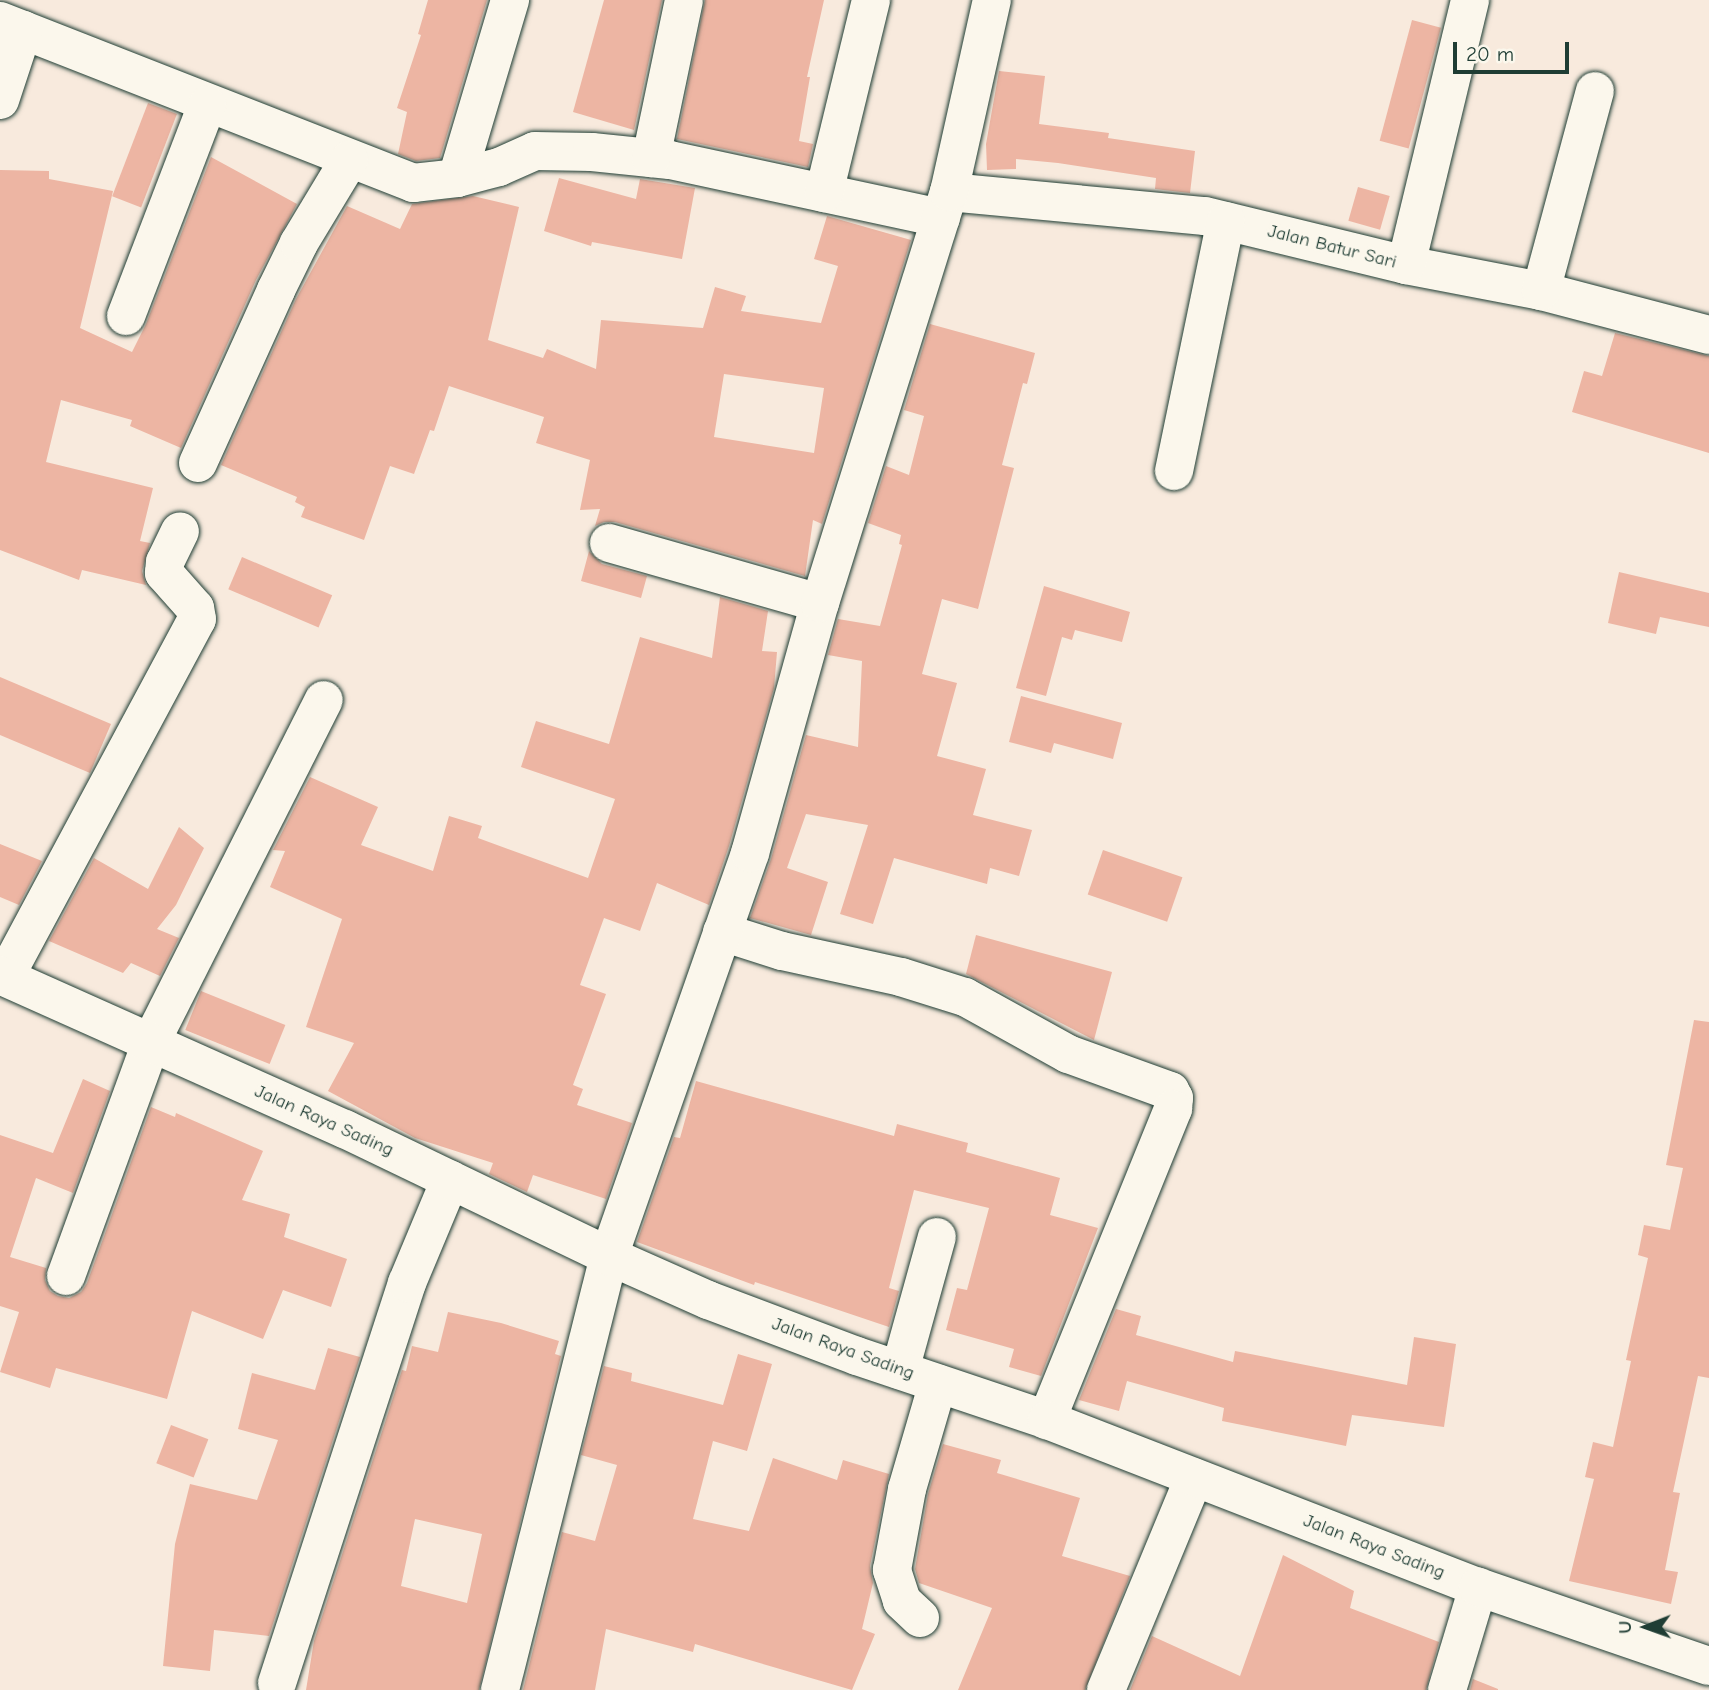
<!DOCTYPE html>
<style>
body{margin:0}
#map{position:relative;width:1709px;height:1690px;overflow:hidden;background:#f8eadd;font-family:"Comic Neue",sans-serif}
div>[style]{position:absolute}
.building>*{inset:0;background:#edb5a3;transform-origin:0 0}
.roads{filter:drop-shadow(0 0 2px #1f3d34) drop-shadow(0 0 2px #1f3d34)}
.street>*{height:38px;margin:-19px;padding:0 19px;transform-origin:19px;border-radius:19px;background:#fbf7ec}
.secondary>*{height:38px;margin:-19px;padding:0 19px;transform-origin:19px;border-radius:19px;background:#fbf7ec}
span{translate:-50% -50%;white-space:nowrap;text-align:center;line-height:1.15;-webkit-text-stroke:6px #fbf7ec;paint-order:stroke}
.street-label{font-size:19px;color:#1f3d34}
.north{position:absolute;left:1611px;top:1592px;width:70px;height:70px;-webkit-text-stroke:5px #fbf7ec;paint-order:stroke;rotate:269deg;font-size:19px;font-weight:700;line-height:28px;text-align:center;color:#1f3d34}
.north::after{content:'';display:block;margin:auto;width:24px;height:32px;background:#1f3d34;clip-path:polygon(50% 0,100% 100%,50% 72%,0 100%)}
.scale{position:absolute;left:1453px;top:42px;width:116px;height:32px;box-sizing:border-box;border:4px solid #1f3d34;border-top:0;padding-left:9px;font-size:21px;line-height:24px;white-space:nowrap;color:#1f3d34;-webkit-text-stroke:5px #fbf7ec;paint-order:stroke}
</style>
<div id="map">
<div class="building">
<i style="clip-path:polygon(428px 0,487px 0,440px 158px,416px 161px,398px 154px,407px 112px,397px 108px,421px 35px,418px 34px)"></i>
<i style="clip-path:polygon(604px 0,662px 0,634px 130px,573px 112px)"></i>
<i style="clip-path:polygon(705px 0,824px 0,807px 77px,810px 77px,799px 141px,813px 144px,808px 167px,677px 139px)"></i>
<i style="left:1412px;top:20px;width:30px;height:125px;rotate:15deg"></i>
<i style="clip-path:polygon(999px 71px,1045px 76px,1039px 124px,1109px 133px,1108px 138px,1195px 151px,1190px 193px,1155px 189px,1156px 178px,1058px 163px,1016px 159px,1016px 169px,987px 170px,986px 144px)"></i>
<i style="left:148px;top:103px;width:31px;height:100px;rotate:21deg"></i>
<i style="clip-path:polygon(211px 157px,297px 204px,256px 280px,181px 448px,130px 426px,132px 420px,61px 400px,46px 462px,153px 488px,140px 541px,150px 543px,142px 571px,146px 585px,82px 570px,79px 580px,0 550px,0 170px,49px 171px,49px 179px,113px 191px,80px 328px,132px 352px,146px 324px)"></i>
<i style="clip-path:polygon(559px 178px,636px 199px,640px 179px,695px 188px,682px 259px,592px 242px,591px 246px,544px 231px)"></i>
<i style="left:1358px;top:187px;width:33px;height:35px;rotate:16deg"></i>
<i style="clip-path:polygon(evenodd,473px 196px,519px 207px,488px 340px,543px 358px,547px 349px,596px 369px,601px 320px,703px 328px,715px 287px,746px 296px,741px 311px,821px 323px,838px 266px,814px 259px,827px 216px,911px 240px,822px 524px,813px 520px,805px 576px,615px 522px,604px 522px,595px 526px,600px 509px,580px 510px,590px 460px,536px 443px,544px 417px,449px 386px,434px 431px,430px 430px,414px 474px,390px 466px,364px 540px,301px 517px,305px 507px,295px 502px,297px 497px,221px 465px,296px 299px,347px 206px,400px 229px,412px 204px,473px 196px,724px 374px,824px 388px,814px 453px,714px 437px,724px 374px)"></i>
<i style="clip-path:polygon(930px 324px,1035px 353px,1027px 384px,1023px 383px,1002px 465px,1014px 468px,978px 609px,942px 599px,922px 674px,957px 683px,937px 756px,986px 769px,973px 815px,1032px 830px,1019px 876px,990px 868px,987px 884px,894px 858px,873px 924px,840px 914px,868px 825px,806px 814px,787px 868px,828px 882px,811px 935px,750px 918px,771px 859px,806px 735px,858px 747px,862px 661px,828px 655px,838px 619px,880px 626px,902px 545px,899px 544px,901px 535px,868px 523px,886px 466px,909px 475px,924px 416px,904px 410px)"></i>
<i style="clip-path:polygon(1615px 333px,1709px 356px,1709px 453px,1572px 412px,1584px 371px,1602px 376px)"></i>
<i style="clip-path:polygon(589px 551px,602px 564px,647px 576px,641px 598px,581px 581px)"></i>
<i style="left:242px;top:557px;width:98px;height:35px;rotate:23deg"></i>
<i style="clip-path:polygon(1619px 572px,1709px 593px,1709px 627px,1660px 617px,1656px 634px,1608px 623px)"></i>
<i style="clip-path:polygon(1044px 586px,1130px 612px,1122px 642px,1075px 630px,1072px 640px,1062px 637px,1046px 696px,1016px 688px)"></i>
<i style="clip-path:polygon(720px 597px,768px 611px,762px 651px,777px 652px,774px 688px,729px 846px,709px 905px,657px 883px,640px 931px,604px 918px,580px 985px,606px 994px,573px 1085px,583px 1089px,577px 1105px,632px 1123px,606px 1199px,533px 1175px,527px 1192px,489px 1174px,493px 1163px,415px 1138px,328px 1091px,354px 1043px,306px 1027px,342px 919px,270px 887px,285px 851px,273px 850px,310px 777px,378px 807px,361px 845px,433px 871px,449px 816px,482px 826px,478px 838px,588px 878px,615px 799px,521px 767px,536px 721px,609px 744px,640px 637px,712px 658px)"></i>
<i style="clip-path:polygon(0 677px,111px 724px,90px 773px,0 735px)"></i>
<i style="clip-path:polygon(1021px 696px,1122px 723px,1113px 759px,1054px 743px,1051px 753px,1009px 742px)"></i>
<i style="clip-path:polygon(179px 827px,204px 848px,176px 905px,157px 929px,179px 938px,160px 976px,131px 963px,123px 973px,49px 941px,94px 858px,148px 889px)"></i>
<i style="clip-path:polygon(0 844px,42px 861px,19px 905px,0 897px)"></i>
<i style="left:1103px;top:850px;width:84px;height:47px;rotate:19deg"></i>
<i style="clip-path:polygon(976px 935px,1112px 972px,1094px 1040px,966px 974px)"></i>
<i style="left:201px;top:991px;width:91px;height:42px;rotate:22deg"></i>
<i style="clip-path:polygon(1694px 1020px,1709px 1022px,1709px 1378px,1698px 1376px,1673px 1492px,1680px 1493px,1665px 1570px,1678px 1572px,1671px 1604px,1569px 1581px,1594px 1479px,1585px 1477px,1593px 1442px,1613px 1447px,1631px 1361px,1626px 1360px,1648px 1258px,1638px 1255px,1644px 1225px,1670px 1230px,1683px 1168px,1666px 1165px)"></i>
<i style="clip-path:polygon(83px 1079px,110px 1091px,73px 1193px,36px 1178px,10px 1257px,46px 1268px,45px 1280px,50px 1291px,58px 1296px,69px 1298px,81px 1292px,87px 1283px,151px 1107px,175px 1117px,176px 1113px,263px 1151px,242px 1200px,290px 1214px,284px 1237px,347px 1259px,331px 1307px,283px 1290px,263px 1339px,192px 1311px,167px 1399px,56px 1368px,50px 1388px,0 1372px,19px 1312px,0 1306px,0 1135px,53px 1153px)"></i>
<i style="clip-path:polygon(696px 1081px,894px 1136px,897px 1124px,968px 1143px,966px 1152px,1060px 1178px,1050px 1215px,1098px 1228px,1041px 1376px,1009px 1367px,1014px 1349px,946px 1330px,957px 1288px,967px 1290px,989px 1208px,914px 1190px,889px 1288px,899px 1291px,889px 1327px,755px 1282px,754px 1285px,637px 1242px,674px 1137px,680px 1138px)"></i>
<i style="clip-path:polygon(1116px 1309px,1141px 1316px,1136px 1335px,1233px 1362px,1235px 1351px,1407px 1385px,1414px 1337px,1456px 1344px,1444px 1427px,1352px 1415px,1346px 1446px,1222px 1421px,1224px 1408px,1127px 1381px,1119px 1411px,1079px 1400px)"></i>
<i style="clip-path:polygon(evenodd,448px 1312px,501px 1323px,559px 1341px,555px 1354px,561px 1356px,479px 1690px,306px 1690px,314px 1641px,402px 1370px,406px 1371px,412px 1346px,438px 1352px,448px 1312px,415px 1519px,482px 1534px,467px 1603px,401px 1586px,415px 1519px)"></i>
<i style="clip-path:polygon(328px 1348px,360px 1357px,269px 1636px,214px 1630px,210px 1671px,163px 1666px,175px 1544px,190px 1484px,257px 1500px,278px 1440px,238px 1429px,252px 1373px,315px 1390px)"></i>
<i style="clip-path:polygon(738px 1354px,772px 1364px,747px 1451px,713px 1441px,693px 1519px,749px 1531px,773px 1458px,837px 1480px,843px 1460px,889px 1474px,870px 1566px,873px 1583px,862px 1629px,875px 1634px,852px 1690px,695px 1644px,693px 1652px,606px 1629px,595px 1690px,523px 1690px,562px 1532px,595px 1541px,617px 1465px,581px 1455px,604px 1366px,632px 1373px,631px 1381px,723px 1405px)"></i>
<i style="left:171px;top:1425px;width:40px;height:41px;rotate:21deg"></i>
<i style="clip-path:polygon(943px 1444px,1001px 1460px,997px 1473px,1080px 1498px,1062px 1556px,1130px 1576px,1085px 1690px,958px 1690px,992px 1608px,919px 1583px,915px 1569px,928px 1494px)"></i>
<i style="clip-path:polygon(1283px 1555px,1354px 1591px,1350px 1608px,1439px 1642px,1426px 1690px,1130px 1690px,1152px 1636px,1240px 1676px)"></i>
<i style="clip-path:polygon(1473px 1679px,1498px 1689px,1498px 1690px,1470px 1690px)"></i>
</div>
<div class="roads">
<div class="street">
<i style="left:0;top:21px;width:444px;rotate:21.4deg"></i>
<i style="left:413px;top:183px;width:44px;rotate:-6.5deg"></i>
<i style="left:457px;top:178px;width:43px;rotate:-14.7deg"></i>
<i style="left:499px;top:167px;width:39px;rotate:-24deg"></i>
<i style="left:535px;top:151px;width:57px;rotate:1deg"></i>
<i style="left:592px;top:152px;width:78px;rotate:5.9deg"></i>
<i style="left:670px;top:160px;width:277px;rotate:12.1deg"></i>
<i style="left:0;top:100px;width:74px;rotate:-71.8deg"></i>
<i style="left:651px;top:158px;width:161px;rotate:-78.2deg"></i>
<i style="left:457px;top:178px;width:186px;rotate:-73.4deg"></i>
<i style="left:949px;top:192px;width:257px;rotate:5.4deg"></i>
<i style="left:1205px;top:216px;width:207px;rotate:13.7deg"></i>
<i style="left:1406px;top:265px;width:137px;rotate:10.9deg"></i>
<i style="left:1541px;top:291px;width:174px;rotate:14.7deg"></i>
<i style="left:824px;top:193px;width:199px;rotate:-76.3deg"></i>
<i style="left:1406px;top:265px;width:273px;rotate:-76.4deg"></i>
<i style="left:1541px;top:291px;width:207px;rotate:-74.9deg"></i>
<i style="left:126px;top:316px;width:226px;rotate:-69deg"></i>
<i style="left:198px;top:463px;width:190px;rotate:-65.7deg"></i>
<i style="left:276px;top:290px;width:52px;rotate:-63.9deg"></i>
<i style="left:299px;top:243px;width:97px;rotate:-58.9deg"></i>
<i style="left:1174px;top:471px;width:255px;rotate:-78.3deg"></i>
<i style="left:609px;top:543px;width:219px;rotate:15.9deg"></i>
<i style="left:722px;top:932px;width:63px;rotate:17.6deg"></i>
<i style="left:782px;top:951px;width:122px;rotate:12.3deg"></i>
<i style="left:901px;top:977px;width:67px;rotate:17.4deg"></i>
<i style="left:965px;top:997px;width:118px;rotate:29deg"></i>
<i style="left:1068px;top:1054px;width:109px;rotate:19.9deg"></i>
<i style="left:1170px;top:1091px;width:8px;rotate:60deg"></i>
<i style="left:1174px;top:1098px;width:11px;rotate:95deg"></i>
<i style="left:1173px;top:1109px;width:336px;rotate:112.1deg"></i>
<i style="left:5px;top:977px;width:406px;rotate:-61.8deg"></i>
<i style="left:197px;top:619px;width:11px;rotate:-100deg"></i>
<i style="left:195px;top:608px;width:47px;rotate:-131.5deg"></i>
<i style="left:164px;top:573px;width:11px;rotate:-85deg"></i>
<i style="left:165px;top:562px;width:34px;rotate:-64deg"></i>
<i style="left:66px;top:1276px;width:249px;rotate:-70deg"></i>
<i style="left:151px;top:1042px;width:383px;rotate:-63.2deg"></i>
<i style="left:900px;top:1370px;width:138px;rotate:-74.5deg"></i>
<i style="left:920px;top:1618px;width:25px;rotate:-137deg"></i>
<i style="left:902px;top:1601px;width:33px;rotate:-108deg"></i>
<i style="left:892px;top:1570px;width:82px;rotate:-79.5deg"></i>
<i style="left:907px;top:1489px;width:110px;rotate:-73.7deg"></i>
<i style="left:277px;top:1683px;width:421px;rotate:-72deg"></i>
<i style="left:407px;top:1283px;width:112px;rotate:-67.3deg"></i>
<i style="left:500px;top:1690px;width:447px;rotate:-75.9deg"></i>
<i style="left:609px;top:1256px;width:427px;rotate:-70.7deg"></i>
<i style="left:750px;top:853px;width:260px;rotate:-74.4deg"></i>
<i style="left:820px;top:603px;width:431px;rotate:-72.6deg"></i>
<i style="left:949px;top:192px;width:197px;rotate:-77.4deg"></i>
<i style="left:1106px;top:1690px;width:230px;rotate:-67.5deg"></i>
<i style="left:1447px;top:1690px;width:108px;rotate:-73.2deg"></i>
</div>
<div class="secondary">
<i style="left:0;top:975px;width:378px;rotate:24.1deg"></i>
<i style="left:345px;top:1129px;width:293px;rotate:25.7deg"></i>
<i style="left:609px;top:1256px;width:108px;rotate:24deg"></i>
<i style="left:708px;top:1300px;width:159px;rotate:20.6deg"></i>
<i style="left:857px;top:1356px;width:200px;rotate:18.6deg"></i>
<i style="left:1047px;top:1420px;width:462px;rotate:21.2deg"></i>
<i style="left:1478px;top:1587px;width:244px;rotate:18.9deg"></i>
</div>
</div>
<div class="street-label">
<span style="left:1332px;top:247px;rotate:14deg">Jalan Batur Sari</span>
<span style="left:324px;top:1121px;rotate:24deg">Jalan Raya Sading</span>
<span style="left:843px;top:1349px;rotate:20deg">Jalan Raya Sading</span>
<span style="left:1374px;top:1547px;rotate:21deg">Jalan Raya Sading</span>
</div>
<div class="north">U</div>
<div class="scale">20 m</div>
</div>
